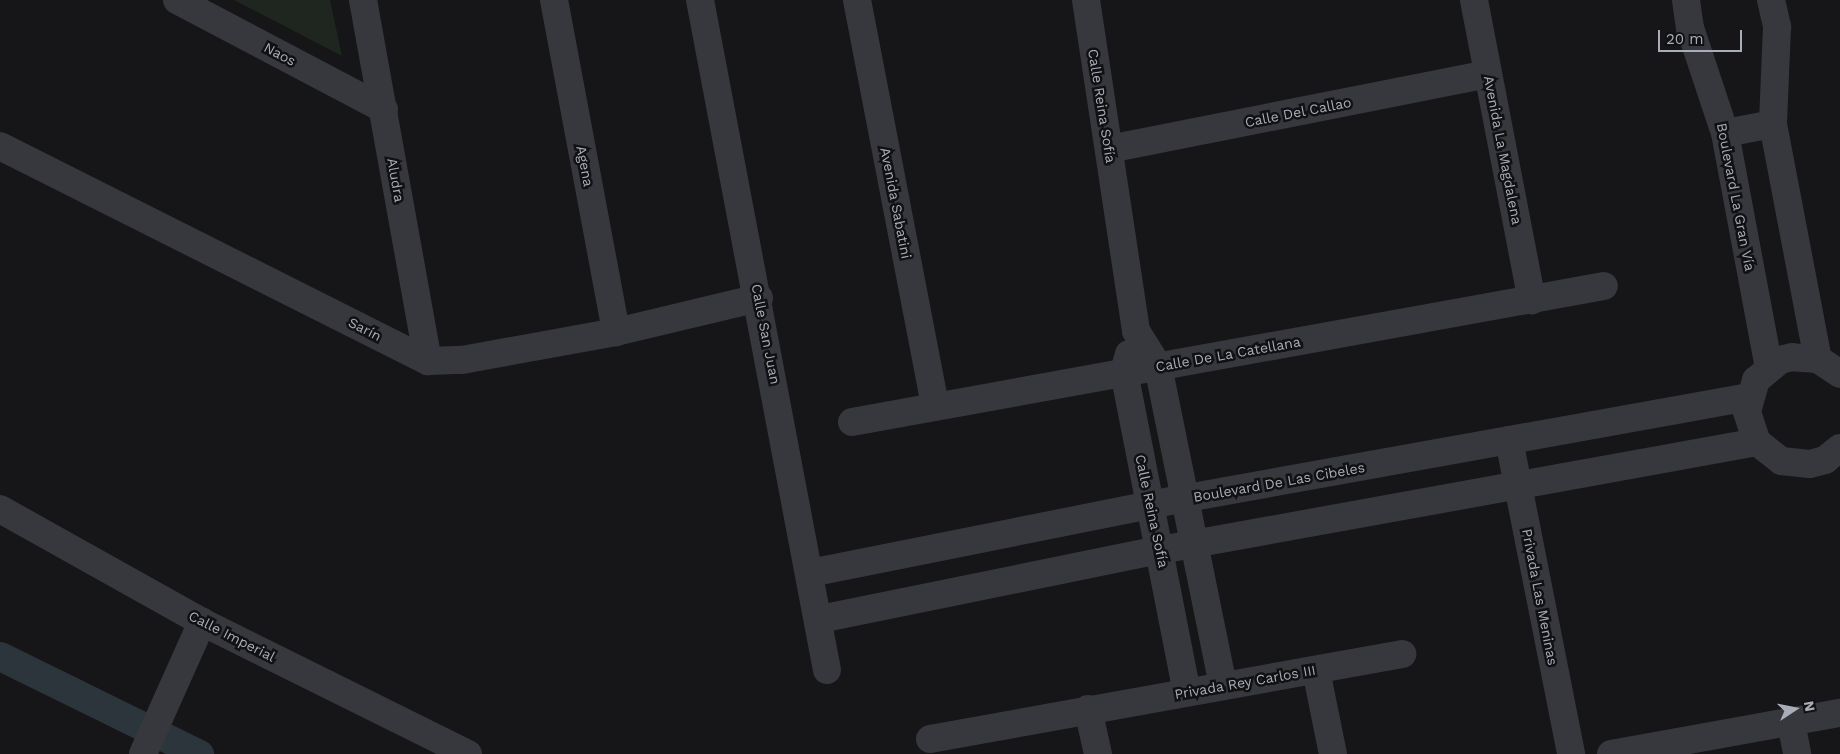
<!DOCTYPE html>
<meta charset="utf-8">
<style>
body{margin:0}
#map{position:relative;width:1840px;height:754px;overflow:hidden;background:#161618;font-family:"Work Sans",sans-serif}
div>[style]{position:absolute}
.green>*{inset:0;background:#1e261f}
.canal>*{height:29px;margin:-14.5px;padding:0 14.5px;transform-origin:14.5px;border-radius:14.5px;background:#2c353c}
.minor>*{height:28px;margin:-14px;padding:0 14px;transform-origin:14px;border-radius:14px;background:#37383d}
span{translate:-50% -50%;white-space:nowrap;text-align:center;line-height:1.15;-webkit-text-stroke:5px #111113;paint-order:stroke}
.street-label{font-size:14px;color:#a8adb8}
.north{position:absolute;left:1770px;top:684px;width:50px;height:50px;-webkit-text-stroke:4px #111113;paint-order:stroke;rotate:79deg;font-size:14px;font-weight:700;line-height:20px;text-align:center;color:#a8adb8}
.north::after{content:'';display:block;margin:auto;width:18px;height:22px;background:#a8adb8;clip-path:polygon(50% 0,100% 100%,50% 72%,0 100%)}
.scale{position:absolute;left:1658px;top:30px;width:84px;height:22px;box-sizing:border-box;border:2px solid #a8adb8;border-top:0;padding-left:6px;font-size:15px;line-height:18px;white-space:nowrap;color:#a8adb8;-webkit-text-stroke:4px #111113;paint-order:stroke}
</style>
<div id="map">
<div class="green">
<i style="clip-path:polygon(234px 0,330px 0,342px 56px)"></i>
</div>
<div class="canal">
<i style="left:0;top:656px;width:222px;rotate:26.2deg"></i>
</div>
<div class="minor">
<i style="left:177px;top:0;width:234px;rotate:27.8deg"></i>
<i style="left:363px;top:0;width:367px;rotate:79.8deg"></i>
<i style="left:554px;top:0;width:338px;rotate:79.4deg"></i>
<i style="left:700px;top:0;width:682px;rotate:79.27deg"></i>
<i style="left:857px;top:0;width:413px;rotate:79.1deg"></i>
<i style="left:1086px;top:0;width:335px;rotate:81.4deg"></i>
<i style="left:1136px;top:331px;width:41px;rotate:57.8deg"></i>
<i style="left:1158px;top:366px;width:326px;rotate:78.5deg"></i>
<i style="left:1474px;top:0;width:306px;rotate:79.1deg"></i>
<i style="left:1686px;top:0;width:28px;rotate:82deg"></i>
<i style="left:1690px;top:28px;width:111px;rotate:71.6deg"></i>
<i style="left:1725px;top:133px;width:238px;rotate:79.4deg"></i>
<i style="left:1771px;top:0;width:28px;rotate:77deg"></i>
<i style="left:1777px;top:27px;width:97px;rotate:92.4deg"></i>
<i style="left:1773px;top:124px;width:239px;rotate:79.2deg"></i>
<i style="left:1725px;top:133px;width:49px;rotate:-10.6deg"></i>
<i style="left:0;top:146px;width:479px;rotate:26.7deg"></i>
<i style="left:428px;top:361px;width:34px;rotate:-2deg"></i>
<i style="left:462px;top:360px;width:157px;rotate:-10.3deg"></i>
<i style="left:616px;top:332px;width:147px;rotate:-13.4deg"></i>
<i style="left:1109px;top:149px;width:385px;rotate:-11.2deg"></i>
<i style="left:1129px;top:354px;width:19px;rotate:106deg"></i>
<i style="left:1124px;top:372px;width:326px;rotate:78.9deg"></i>
<i style="left:1840px;top:374px;width:27px;rotate:-146deg"></i>
<i style="left:1818px;top:359px;width:26px;rotate:-176deg"></i>
<i style="left:1792px;top:357px;width:12px;rotate:166deg"></i>
<i style="left:1780px;top:360px;width:31px;rotate:140deg"></i>
<i style="left:1756px;top:380px;width:33px;rotate:106deg"></i>
<i style="left:1747px;top:412px;width:32px;rotate:72deg"></i>
<i style="left:1757px;top:442px;width:31px;rotate:38deg"></i>
<i style="left:1781px;top:461px;width:29px;rotate:6deg"></i>
<i style="left:1810px;top:464px;width:16px;rotate:-15deg"></i>
<i style="left:1825px;top:460px;width:19px;rotate:-39deg"></i>
<i style="left:852px;top:422px;width:764px;rotate:-10.25deg"></i>
<i style="left:1509px;top:440px;width:320px;rotate:78.8deg"></i>
<i style="left:0;top:509px;width:231px;rotate:29.2deg"></i>
<i style="left:202px;top:622px;width:297px;rotate:26.4deg"></i>
<i style="left:810px;top:573px;width:384px;rotate:-11.3deg"></i>
<i style="left:1187px;top:498px;width:571px;rotate:-10.19deg"></i>
<i style="left:820px;top:619px;width:347px;rotate:-11.5deg"></i>
<i style="left:1160px;top:550px;width:607px;rotate:-10.25deg"></i>
<i style="left:1316px;top:670px;width:86px;rotate:78.6deg"></i>
<i style="left:1088px;top:709px;width:46px;rotate:77.5deg"></i>
<i style="left:1791px;top:722px;width:33px;rotate:79deg"></i>
<i style="left:930px;top:739px;width:480px;rotate:-10.2deg"></i>
<i style="left:143px;top:754px;width:145px;rotate:-65.9deg"></i>
<i style="left:1611px;top:754px;width:233px;rotate:-10.2deg"></i>
</div>
<div class="street-label">
<span style="left:280px;top:54px;rotate:28deg">Naos</span>
<span style="left:1102px;top:106px;rotate:81deg">Calle Reina Sofía</span>
<span style="left:1298px;top:112px;rotate:-11deg">Calle Del Callao</span>
<span style="left:1503px;top:150px;rotate:79deg">Avenida La Magdalena</span>
<span style="left:585px;top:166px;rotate:79deg">Agena</span>
<span style="left:396px;top:180px;rotate:80deg">Aludra</span>
<span style="left:1736px;top:197px;rotate:79deg">Boulevard La Gran Vía</span>
<span style="left:896px;top:203px;rotate:79deg">Avenida Sabatini</span>
<span style="left:365px;top:329px;rotate:27deg">Sarín</span>
<span style="left:766px;top:334px;rotate:79deg">Calle San Juan</span>
<span style="left:1228px;top:354px;rotate:-10deg">Calle De La Catellana</span>
<span style="left:1279px;top:482px;rotate:-10deg">Boulevard De Las Cibeles</span>
<span style="left:1152px;top:511px;rotate:78deg">Calle Reina Sofía</span>
<span style="left:1540px;top:597px;rotate:79deg">Privada Las Meninas</span>
<span style="left:232px;top:636px;rotate:27deg">Calle Imperial</span>
<span style="left:1245px;top:682px;rotate:-10deg">Privada Rey Carlos III</span>
</div>
<div class="north">N</div>
<div class="scale">20 m</div>
</div>
